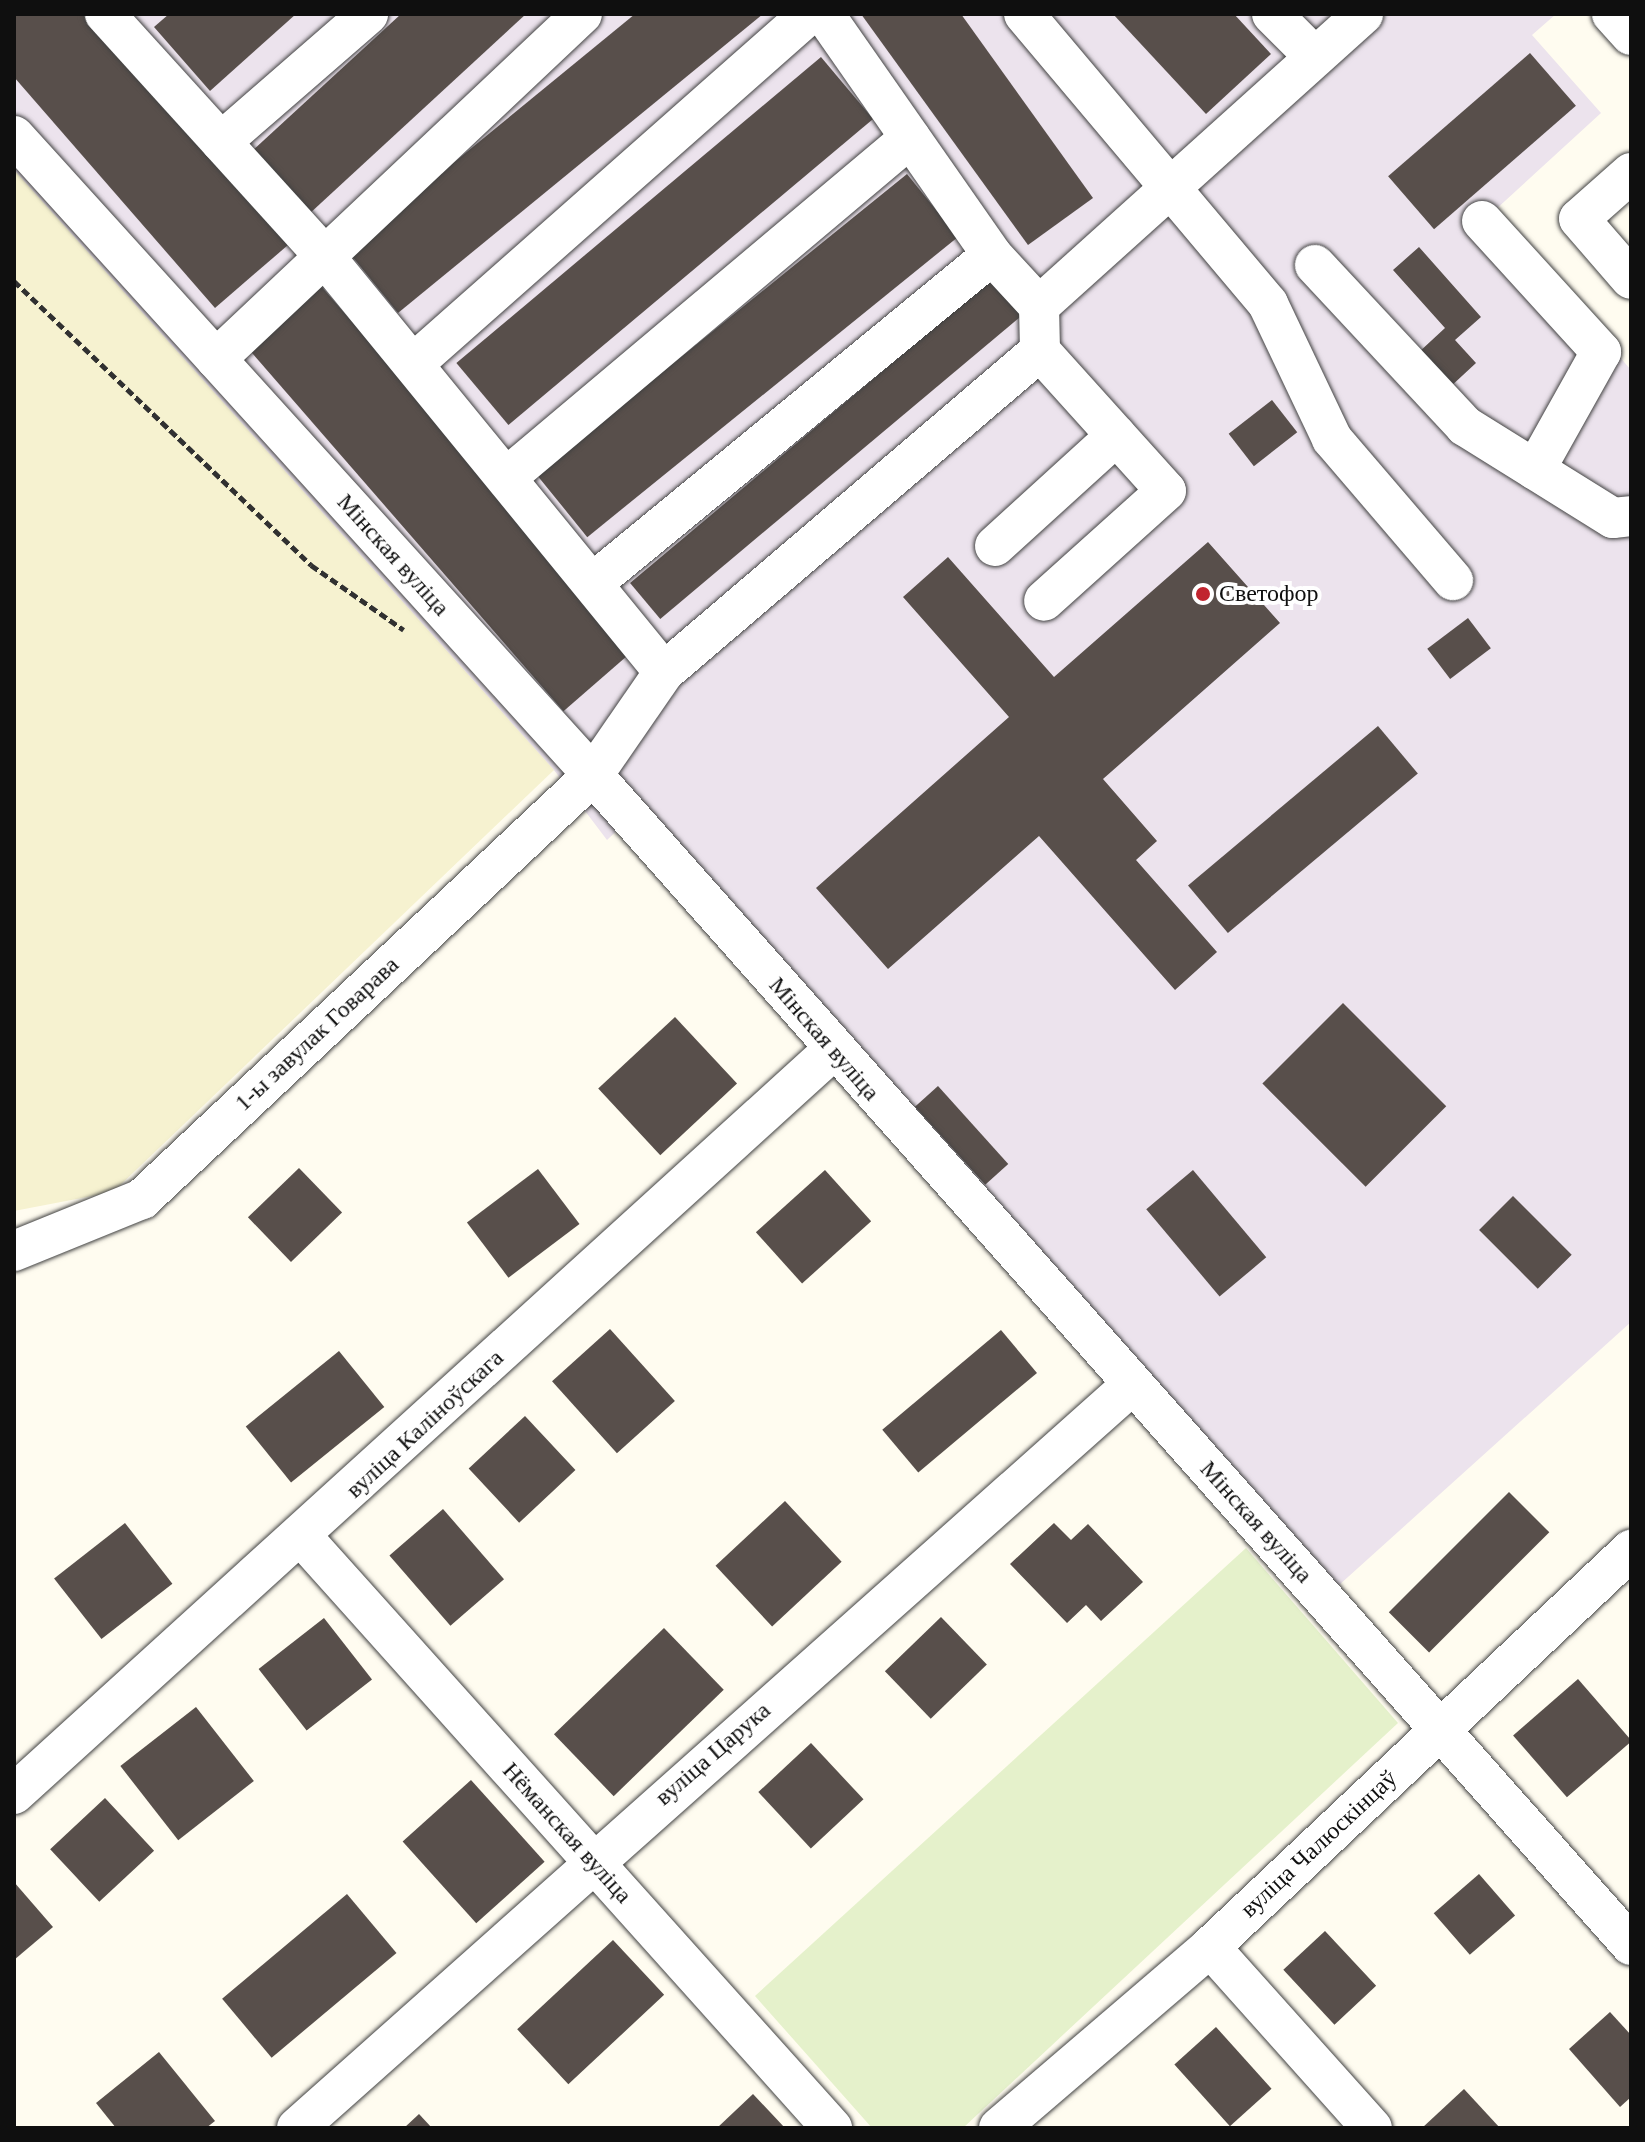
<!DOCTYPE html>
<meta charset="utf-8">
<style>
body{margin:0}
#map{position:relative;width:1645px;height:2142px;overflow:hidden;background:#fffcf0;font-family:"Times New Roman",serif}
div>[style]{position:absolute}
.industrial>*{inset:0;background:#ece3ed}
.farmland>*{inset:0;background:#f6f2d0}
.pitch>*{inset:0;background:#e5f1cb}
.building>*{inset:0;background:#584f4b;transform-origin:0 0}
.path>*{height:5px;margin-top:-2.5px;transform-origin:0;background:repeating-linear-gradient(90deg,#313131 0 8px,transparent 0 12px)}
.roads{filter:drop-shadow(0 0 2px #424242) drop-shadow(0 0 2px #424242)}
.minor>*{height:40px;margin:-20px;padding:0 20px;transform-origin:20px;border-radius:20px;background:#fff}
.dots>*{width:22px;height:22px;translate:-50% -50%;box-sizing:border-box;border:4px solid #fff;border-radius:50%}
span{translate:-50% -50%;white-space:nowrap;text-align:center;line-height:1.15;-webkit-text-stroke:8px #fff;paint-order:stroke}
.street-label{font-size:24px;color:#0f0f0f}
.poi-label{font-size:24px;color:#0f0f0f}
.left{translate:0 -50%;text-align:left}
.frame{position:absolute;inset:0;border:16px solid #0f0f0f;pointer-events:none}
</style>
<div id="map">
<div class="industrial">
<i style="clip-path:polygon(14px 14px,1556px 14px,1532px 35px,1601px 113px,1494px 211px,1631px 370px,1631px 1322px,1338px 1586px,642px 807px,607px 840px,554px 770px,14px 170px)"></i>
</div>
<div class="farmland">
<i style="clip-path:polygon(14px 170px,554px 770px,113px 1192px,14px 1211px)"></i>
</div>
<div class="pitch">
<i style="clip-path:polygon(1246px 1548px,1398px 1723px,963px 2128px,872px 2128px,755px 1996px)"></i>
</div>
<div class="building">
<i style="clip-path:polygon(14px 14px,87px 14px,288px 245px,215px 308px,14px 77px)"></i>
<i style="clip-path:polygon(169px 14px,296px 14px,210px 91px,154px 27px)"></i>
<i style="clip-path:polygon(401px 14px,526px 14px,308px 215px,251px 152px)"></i>
<i style="clip-path:polygon(635px 14px,763px 14px,398px 313px,347px 250px)"></i>
<i style="clip-path:polygon(861px 14px,961px 14px,1093px 198px,1028px 245px)"></i>
<i style="clip-path:polygon(1113px 14px,1234px 14px,1271px 54px,1206px 114px)"></i>
<i style="left:1530px;top:53px;width:70px;height:188px;rotate:49deg"></i>
<i style="left:821px;top:57px;width:81px;height:476px;rotate:50deg"></i>
<i style="left:907px;top:174px;width:81px;height:477px;rotate:51deg"></i>
<i style="clip-path:polygon(1419px 247px,1481px 317px,1455px 340px,1476px 363px,1449px 388px,1418px 353px,1445px 328px,1393px 270px)"></i>
<i style="left:997px;top:275px;width:47px;height:479px;rotate:50deg"></i>
<i style="left:321px;top:286px;width:480px;height:96px;rotate:49deg"></i>
<i style="left:1272px;top:400px;width:41px;height:55px;rotate:52deg"></i>
<i style="clip-path:polygon(1208px 542px,1280px 623px,1103px 779px,1157px 841px,1136px 860px,1217px 952px,1175px 990px,1039px 836px,888px 969px,816px 888px,1009px 717px,903px 597px,948px 557px,1054px 677px)"></i>
<i style="left:1468px;top:618px;width:38px;height:51px;rotate:53deg"></i>
<i style="left:1378px;top:726px;width:62px;height:248px;rotate:50deg"></i>
<i style="left:1343px;top:1003px;width:146px;height:114px;rotate:45deg"></i>
<i style="left:675px;top:1017px;width:91px;height:105px;rotate:47deg"></i>
<i style="left:938px;top:1086px;width:105px;height:31px;rotate:48deg"></i>
<i style="left:299px;top:1168px;width:62px;height:71px;rotate:46deg"></i>
<i style="left:538px;top:1169px;width:69px;height:89px;rotate:53deg"></i>
<i style="left:825px;top:1170px;width:69px;height:93px;rotate:48deg"></i>
<i style="left:1193px;top:1170px;width:114px;height:61px;rotate:50deg"></i>
<i style="left:1513px;top:1196px;width:83px;height:48px;rotate:45deg"></i>
<i style="left:610px;top:1329px;width:97px;height:78px;rotate:48deg"></i>
<i style="left:1001px;top:1330px;width:56px;height:155px;rotate:50deg"></i>
<i style="left:339px;top:1351px;width:72px;height:120px;rotate:51deg"></i>
<i style="left:525px;top:1416px;width:74px;height:77px;rotate:47deg"></i>
<i style="left:1509px;top:1492px;width:57px;height:170px;rotate:45deg"></i>
<i style="left:785px;top:1501px;width:83px;height:95px;rotate:47deg"></i>
<i style="left:443px;top:1509px;width:93px;height:71px;rotate:49deg"></i>
<i style="left:125px;top:1523px;width:77px;height:90px;rotate:52deg"></i>
<i style="clip-path:polygon(1054px 1523px,1071px 1540px,1088px 1524px,1143px 1582px,1101px 1621px,1086px 1605px,1067px 1623px,1010px 1564px)"></i>
<i style="left:941px;top:1617px;width:66px;height:78px;rotate:46deg"></i>
<i style="left:324px;top:1618px;width:78px;height:83px;rotate:52deg"></i>
<i style="left:664px;top:1628px;width:86px;height:153px;rotate:46deg"></i>
<i style="left:1578px;top:1679px;width:82px;height:86px;rotate:49deg"></i>
<i style="left:196px;top:1707px;width:94px;height:96px;rotate:52deg"></i>
<i style="left:811px;top:1743px;width:77px;height:72px;rotate:47deg"></i>
<i style="left:471px;top:1780px;width:110px;height:92px;rotate:48deg"></i>
<i style="left:105px;top:1798px;width:72px;height:75px;rotate:47deg"></i>
<i style="left:1479px;top:1874px;width:55px;height:60px;rotate:49deg"></i>
<i style="clip-path:polygon(14px 1882px,53px 1927px,14px 1960px)"></i>
<i style="left:347px;top:1894px;width:77px;height:163px;rotate:50deg"></i>
<i style="left:1325px;top:1931px;width:75px;height:57px;rotate:47deg"></i>
<i style="left:613px;top:1940px;width:75px;height:131px;rotate:47deg"></i>
<i style="clip-path:polygon(1610px 2012px,1631px 2035px,1631px 2097px,1620px 2107px,1569px 2049px)"></i>
<i style="left:1216px;top:2027px;width:83px;height:56px;rotate:48deg"></i>
<i style="clip-path:polygon(159px 2052px,215px 2121px,206px 2128px,116px 2128px,96px 2103px)"></i>
<i style="clip-path:polygon(1464px 2089px,1500px 2128px,1422px 2128px)"></i>
<i style="clip-path:polygon(753px 2094px,785px 2128px,717px 2128px)"></i>
<i style="clip-path:polygon(419px 2114px,432px 2128px,404px 2128px)"></i>
</div>
<div class="path">
<i style="left:14px;top:281px;width:411px;rotate:43.7deg"></i>
<i style="left:311px;top:565px;width:113px;rotate:35deg"></i>
</div>
<div class="roads">
<div class="minor">
<i style="left:105px;top:14px;width:328px;rotate:47.8deg"></i>
<i style="left:325px;top:257px;width:536px;rotate:50.76deg"></i>
<i style="left:824px;top:14px;width:294px;rotate:55.1deg"></i>
<i style="left:992px;top:255px;width:69px;rotate:47.3deg"></i>
<i style="left:1039px;top:306px;width:45px;rotate:88.7deg"></i>
<i style="left:1040px;top:351px;width:188px;rotate:48deg"></i>
<i style="left:1166px;top:491px;width:164px;rotate:138deg"></i>
<i style="left:1024px;top:14px;width:379px;rotate:49.9deg"></i>
<i style="left:1268px;top:304px;width:149px;rotate:64.6deg"></i>
<i style="left:1332px;top:439px;width:186px;rotate:49.4deg"></i>
<i style="left:1272px;top:14px;width:57px;rotate:45deg"></i>
<i style="left:1612px;top:14px;width:28px;rotate:48deg"></i>
<i style="left:14px;top:136px;width:862px;rotate:47.82deg"></i>
<i style="left:593px;top:775px;width:1564px;rotate:48.42deg"></i>
<i style="left:221px;top:142px;width:195px;rotate:-41deg"></i>
<i style="left:1631px;top:173px;width:69px;rotate:138.5deg"></i>
<i style="left:1579px;top:219px;width:79px;rotate:49.1deg"></i>
<i style="left:1482px;top:221px;width:177px;rotate:47.7deg"></i>
<i style="left:1601px;top:352px;width:135px;rotate:119.2deg"></i>
<i style="left:1315px;top:265px;width:220px;rotate:47deg"></i>
<i style="left:1465px;top:426px;width:174px;rotate:31.9deg"></i>
<i style="left:1613px;top:518px;width:18px;rotate:-6deg"></i>
<i style="left:1039px;top:306px;width:436px;rotate:-42deg"></i>
<i style="left:216px;top:359px;width:503px;rotate:-43.31deg"></i>
<i style="left:413px;top:364px;width:529px;rotate:-41.47deg"></i>
<i style="left:507px;top:477px;width:527px;rotate:-40.07deg"></i>
<i style="left:995px;top:546px;width:164px;rotate:-42.3deg"></i>
<i style="left:594px;top:582px;width:515px;rotate:-39.41deg"></i>
<i style="left:14px;top:1251px;width:138px;rotate:-22.1deg"></i>
<i style="left:142px;top:1199px;width:619px;rotate:-43.23deg"></i>
<i style="left:593px;top:775px;width:125px;rotate:-55.4deg"></i>
<i style="left:664px;top:672px;width:494px;rotate:-40.5deg"></i>
<i style="left:302px;top:1537px;width:794px;rotate:48.11deg"></i>
<i style="left:14px;top:1794px;width:1106px;rotate:-42.25deg"></i>
<i style="left:1210px;top:1947px;width:243px;rotate:48.2deg"></i>
<i style="left:297px;top:2128px;width:1119px;rotate:-41.67deg"></i>
<i style="left:999px;top:2128px;width:278px;rotate:-40.6deg"></i>
<i style="left:1210px;top:1947px;width:579px;rotate:-43.32deg"></i>
</div>
</div>
<div class="dots">
<i style="left:1203px;top:594px;background:#c1242e"></i>
</div>
<div class="street-label">
<span style="left:393px;top:555px;rotate:48deg">Мінская вуліца</span>
<span style="left:317px;top:1034px;rotate:-43deg">1-ы завулак Говарава</span>
<span style="left:824px;top:1039px;rotate:49deg">Мінская вуліца</span>
<span style="left:425px;top:1424px;rotate:-43deg">вуліца Каліноўскага</span>
<span style="left:1256px;top:1522px;rotate:48deg">Мінская вуліца</span>
<span style="left:713px;top:1754px;rotate:-41deg">вуліца Царука</span>
<span style="left:567px;top:1833px;rotate:48deg">Нёманская вуліца</span>
<span style="left:1319px;top:1844px;rotate:-43deg">вуліца Чалюскінцаў</span>
</div>
<div class="poi-label">
<span class="left" style="left:1219px;top:594px">Светофор</span>
</div>
<div class="frame"></div>
</div>
